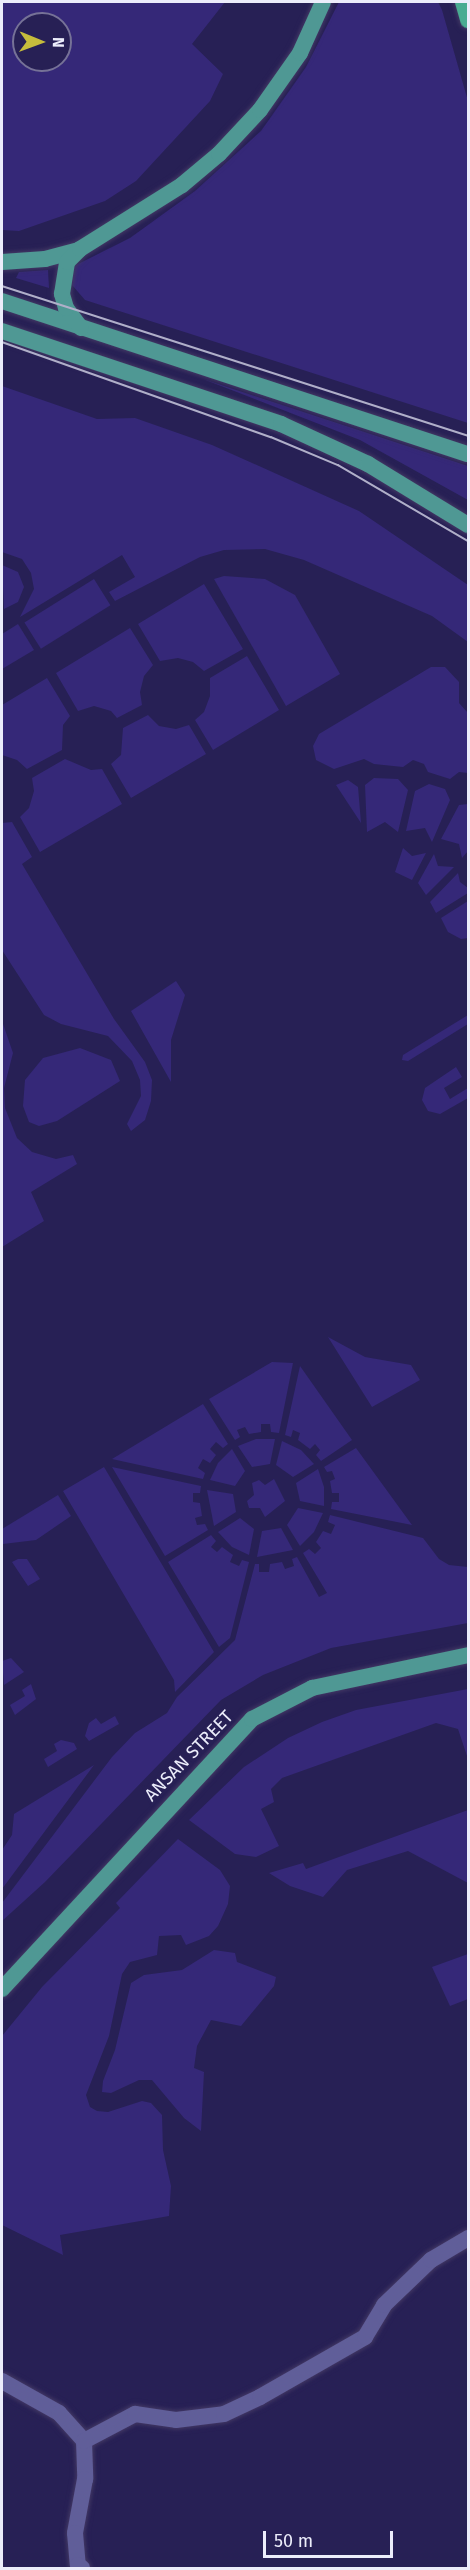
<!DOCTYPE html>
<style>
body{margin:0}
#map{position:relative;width:470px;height:2570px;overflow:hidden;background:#272055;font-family:"Fira Sans",sans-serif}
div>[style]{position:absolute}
.green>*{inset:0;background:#352878;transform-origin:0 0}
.roads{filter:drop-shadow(0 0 2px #423864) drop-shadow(0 0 2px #423864)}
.minor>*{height:16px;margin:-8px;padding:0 8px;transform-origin:8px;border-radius:8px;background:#605e99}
.primary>*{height:16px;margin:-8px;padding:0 8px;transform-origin:8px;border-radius:8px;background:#4f9894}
.trunk>*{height:16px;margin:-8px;padding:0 8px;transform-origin:8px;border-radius:8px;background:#49ac92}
.tram>*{height:1.5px;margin:-0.75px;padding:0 0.75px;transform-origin:0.75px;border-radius:0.75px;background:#b0afc9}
span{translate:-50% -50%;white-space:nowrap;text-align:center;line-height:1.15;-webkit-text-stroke:6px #272055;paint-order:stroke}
.street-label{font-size:18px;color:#ecedfb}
.frame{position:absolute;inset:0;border:3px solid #ecedfb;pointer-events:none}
.north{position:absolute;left:12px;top:12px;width:60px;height:60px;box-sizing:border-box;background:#272055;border:2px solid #767297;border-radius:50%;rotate:91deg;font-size:16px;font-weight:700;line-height:24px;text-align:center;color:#ecedfb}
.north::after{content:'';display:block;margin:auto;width:21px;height:27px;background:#c6bc3c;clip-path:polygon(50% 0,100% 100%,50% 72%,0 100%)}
.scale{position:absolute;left:263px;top:2531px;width:130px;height:27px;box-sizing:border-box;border:3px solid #ecedfb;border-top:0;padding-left:8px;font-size:18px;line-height:21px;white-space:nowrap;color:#ecedfb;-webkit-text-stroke:4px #272055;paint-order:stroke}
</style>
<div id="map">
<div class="green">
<i style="clip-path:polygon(evenodd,2px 2px,225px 2px,192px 44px,223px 74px,210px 101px,136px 181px,105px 201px,19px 231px,2px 230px,2px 2px,24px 24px,60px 24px,60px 60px,24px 60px,24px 24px)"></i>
<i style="clip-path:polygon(339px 2px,438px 2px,442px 10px,468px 101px,468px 423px,85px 300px,72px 285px,74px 266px,130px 238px,195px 191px,261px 131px,306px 67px)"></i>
<i style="clip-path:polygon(48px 270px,49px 288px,16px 278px,19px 272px)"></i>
<i style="clip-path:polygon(203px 379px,468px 466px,468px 500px,360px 440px)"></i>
<i style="clip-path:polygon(2px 386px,97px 419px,135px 418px,212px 445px,359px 511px,468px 585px,468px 642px,432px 616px,304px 560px,265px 549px,224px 550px,200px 557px,115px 601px,109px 592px,135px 577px,122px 555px,20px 617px,34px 589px,31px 573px,22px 559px,2px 552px)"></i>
<i style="clip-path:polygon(2px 565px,18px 572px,24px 587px,18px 602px,4px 609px)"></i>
<i style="clip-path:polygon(224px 576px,265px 579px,295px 595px,340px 674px,286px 706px,214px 579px)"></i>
<i style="left:94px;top:579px;width:31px;height:82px;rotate:58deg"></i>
<i style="clip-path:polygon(204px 584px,243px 649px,204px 671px,193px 662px,178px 658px,160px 661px,138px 624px)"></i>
<i style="clip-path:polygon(18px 624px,34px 650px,2px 669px,2px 634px)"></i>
<i style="clip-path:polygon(130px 628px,153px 665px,144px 676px,140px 692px,142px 705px,117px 718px,111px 711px,94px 706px,78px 711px,56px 673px)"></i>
<i style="clip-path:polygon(247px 656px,279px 710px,213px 750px,195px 720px,204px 712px,210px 696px,210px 678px)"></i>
<i style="clip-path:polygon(431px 667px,445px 667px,459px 682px,459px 703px,468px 713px,468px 773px,459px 772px,450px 779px,428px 772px,424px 764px,413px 760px,403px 767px,374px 764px,364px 759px,334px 769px,316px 760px,313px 746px,319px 734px)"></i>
<i style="clip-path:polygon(47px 678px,70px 716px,63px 725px,62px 750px,27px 769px,17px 760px,2px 755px,2px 705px)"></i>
<i style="clip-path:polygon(148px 715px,159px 726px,176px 729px,189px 725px,206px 754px,131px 798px,111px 764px,121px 755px,123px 728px)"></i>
<i style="clip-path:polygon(65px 759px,91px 770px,102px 769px,122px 804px,40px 852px,20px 817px,29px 808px,34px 791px,32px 778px)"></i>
<i style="clip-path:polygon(374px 778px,398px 779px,408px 790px,398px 832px,385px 822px,367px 832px,365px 785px)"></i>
<i style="clip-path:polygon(348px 780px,358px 787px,361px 823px,336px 785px)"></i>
<i style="clip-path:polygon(429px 784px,445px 789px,450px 800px,432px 842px,425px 828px,406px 831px,415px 791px)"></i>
<i style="clip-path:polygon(468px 804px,468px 851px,462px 858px,459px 844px,441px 839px,459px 805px)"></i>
<i style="clip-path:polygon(12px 822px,32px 857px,22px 864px,114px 1019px,145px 1062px,152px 1080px,151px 1101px,145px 1120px,131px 1131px,127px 1124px,141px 1096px,140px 1080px,132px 1061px,108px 1036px,61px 1024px,44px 1015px,2px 950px,2px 823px)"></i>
<i style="clip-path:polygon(403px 848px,412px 856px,426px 853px,412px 880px,395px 872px)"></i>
<i style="clip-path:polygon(434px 854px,438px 866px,454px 867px,426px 895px,418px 883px)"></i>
<i style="clip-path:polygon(458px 873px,460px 882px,468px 888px,468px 893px,436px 913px,430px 902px)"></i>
<i style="clip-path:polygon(468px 901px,468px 938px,461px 939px,448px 932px,441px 918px)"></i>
<i style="clip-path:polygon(176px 981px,185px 995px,171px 1040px,171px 1082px,131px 1011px)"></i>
<i style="clip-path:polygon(468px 1015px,468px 1024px,408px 1061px,402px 1060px,403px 1055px)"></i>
<i style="clip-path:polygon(2px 1021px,13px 1053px,4px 1088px,5px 1108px,17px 1138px,32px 1152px,56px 1159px,73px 1155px,77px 1164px,31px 1192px,44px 1221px,2px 1247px)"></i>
<i style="clip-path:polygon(80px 1048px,111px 1060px,120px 1081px,57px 1121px,39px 1126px,29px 1122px,23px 1106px,25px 1080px,43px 1058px)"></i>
<i style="clip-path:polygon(456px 1067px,462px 1077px,444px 1088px,450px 1099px,468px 1088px,468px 1098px,440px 1114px,428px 1111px,422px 1100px,425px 1088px)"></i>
<i style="clip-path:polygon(328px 1337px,365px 1357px,411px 1365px,420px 1380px,372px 1407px)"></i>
<i style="clip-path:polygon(272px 1362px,293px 1363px,279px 1433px,271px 1432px,270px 1424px,261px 1424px,261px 1432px,249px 1434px,245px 1427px,237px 1430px,240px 1437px,235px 1440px,209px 1399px)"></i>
<i style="clip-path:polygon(300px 1366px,352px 1440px,321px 1461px,316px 1455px,320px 1450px,315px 1444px,310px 1449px,298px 1440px,300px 1433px,293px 1430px,291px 1437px,285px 1435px)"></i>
<i style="clip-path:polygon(203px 1404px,228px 1444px,223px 1448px,216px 1442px,210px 1449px,216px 1455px,210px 1463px,203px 1459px,198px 1468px,205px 1473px,203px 1479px,112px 1459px)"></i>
<i style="clip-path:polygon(256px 1439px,275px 1439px,270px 1464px,252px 1467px,238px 1446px)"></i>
<i style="clip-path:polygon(282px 1441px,301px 1450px,314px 1464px,293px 1477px,276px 1465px)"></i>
<i style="clip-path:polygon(356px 1448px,412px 1525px,331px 1509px,332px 1502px,339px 1502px,339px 1493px,332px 1493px,330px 1481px,335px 1479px,332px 1471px,327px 1472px,324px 1467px)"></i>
<i style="clip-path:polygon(232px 1449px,245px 1471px,235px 1486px,210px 1480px,218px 1463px)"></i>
<i style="clip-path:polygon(104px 1467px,214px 1652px,175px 1692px,174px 1680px,63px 1491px)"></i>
<i style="clip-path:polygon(112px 1467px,201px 1486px,200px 1493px,193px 1493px,193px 1502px,200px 1503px,202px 1516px,195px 1518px,197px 1525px,205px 1524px,208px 1530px,165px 1556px)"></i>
<i style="clip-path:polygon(318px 1469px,324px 1487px,324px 1506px,300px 1501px,296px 1483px)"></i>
<i style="clip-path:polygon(274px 1479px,285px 1501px,265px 1517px,260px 1508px,249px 1508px,247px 1501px,254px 1495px,252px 1483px,259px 1480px,265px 1485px)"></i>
<i style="clip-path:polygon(207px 1490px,233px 1494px,236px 1512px,214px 1526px)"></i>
<i style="clip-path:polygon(58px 1495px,71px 1516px,36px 1540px,3px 1544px,2px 1529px)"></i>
<i style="clip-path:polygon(298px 1508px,323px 1513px,314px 1532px,300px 1546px,287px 1525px)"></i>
<i style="clip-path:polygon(330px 1515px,423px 1538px,439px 1559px,449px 1565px,468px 1567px,468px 1623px,331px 1648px,263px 1675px,221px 1700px,45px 1882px,2px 1921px,2px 1903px,112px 1757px,135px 1733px,167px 1713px,177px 1697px,235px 1640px,255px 1564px,259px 1564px,259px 1572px,269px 1572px,270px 1564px,282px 1562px,285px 1569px,294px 1566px,292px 1559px,297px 1557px,319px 1597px,327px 1593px,303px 1553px,309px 1549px,315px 1554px,321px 1548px,316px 1542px,323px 1531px,331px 1534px,335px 1525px,328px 1522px)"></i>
<i style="clip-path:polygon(240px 1518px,254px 1529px,249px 1555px,232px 1547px,218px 1532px)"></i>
<i style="clip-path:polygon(281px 1528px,293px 1550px,257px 1557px,262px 1531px)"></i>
<i style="clip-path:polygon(211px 1535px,216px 1541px,211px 1547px,217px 1552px,222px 1547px,233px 1555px,230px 1562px,239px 1566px,242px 1560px,249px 1562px,230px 1638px,219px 1647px,168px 1562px)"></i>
<i style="clip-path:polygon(18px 1559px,27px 1559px,40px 1579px,28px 1586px,12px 1562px)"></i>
<i style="clip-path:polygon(11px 1658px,24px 1672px,4px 1685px,2px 1661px)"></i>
<i style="clip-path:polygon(31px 1684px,36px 1699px,15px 1715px,10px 1705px,25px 1696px,22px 1690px)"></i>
<i style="clip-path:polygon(468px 1689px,468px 1759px,458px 1729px,436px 1723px,282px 1778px,271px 1789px,274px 1802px,261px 1809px,279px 1846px,256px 1857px,235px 1854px,189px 1820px,244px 1767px,288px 1738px,322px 1722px,356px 1710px)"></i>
<i style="clip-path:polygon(115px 1716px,119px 1724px,89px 1741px,85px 1736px,89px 1723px,96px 1718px,101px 1724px)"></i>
<i style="clip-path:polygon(61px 1740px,74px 1743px,77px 1749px,48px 1767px,44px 1759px,57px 1751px,54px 1744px)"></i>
<i style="clip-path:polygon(94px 1765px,2px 1889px,2px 1850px,12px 1835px,14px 1814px)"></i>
<i style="clip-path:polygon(468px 1810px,468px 1883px,408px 1851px,347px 1870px,323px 1897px,290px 1886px,269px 1873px,303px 1863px,306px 1869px)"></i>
<i style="clip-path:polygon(178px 1839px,220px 1870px,230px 1886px,228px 1904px,218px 1926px,209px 1936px,186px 1945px,181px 1935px,159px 1936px,157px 1955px,130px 1962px,122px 1974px,109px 2036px,86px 2095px,90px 2107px,97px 2111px,108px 2112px,142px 2101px,151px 2103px,162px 2115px,163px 2150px,171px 2186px,169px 2216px,60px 2235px,63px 2255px,2px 2225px,2px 2036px,42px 1987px,120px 1908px,116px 1903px)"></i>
<i style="clip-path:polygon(214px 1950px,235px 1953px,237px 1962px,276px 1977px,274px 1986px,241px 2026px,211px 2020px,197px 2046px,194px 2068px,204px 2072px,201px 2131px,184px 2118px,152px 2080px,139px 2080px,111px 2093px,102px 2092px,103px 2081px,115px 2050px,131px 1983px,144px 1975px,182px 1970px)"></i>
<i style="clip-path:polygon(468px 1954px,468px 1999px,450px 2006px,432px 1967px)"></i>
</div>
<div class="roads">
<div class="minor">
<i style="left:2px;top:2381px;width:65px;rotate:29.3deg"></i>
<i style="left:59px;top:2413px;width:38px;rotate:48deg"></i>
<i style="left:84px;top:2441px;width:38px;rotate:88deg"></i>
<i style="left:85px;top:2479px;width:55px;rotate:100.5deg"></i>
<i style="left:75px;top:2533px;width:32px;rotate:85deg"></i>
<i style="left:78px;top:2565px;width:5px;rotate:37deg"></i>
<i style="left:84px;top:2441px;width:58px;rotate:-27.9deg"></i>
<i style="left:135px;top:2414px;width:41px;rotate:8.3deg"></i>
<i style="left:176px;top:2420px;width:48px;rotate:-7.1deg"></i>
<i style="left:224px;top:2414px;width:40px;rotate:-25deg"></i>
<i style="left:260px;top:2397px;width:121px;rotate:-29.7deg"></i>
<i style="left:365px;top:2337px;width:37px;rotate:-59deg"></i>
<i style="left:384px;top:2305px;width:65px;rotate:-43.8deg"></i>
<i style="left:431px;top:2260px;width:43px;rotate:-30.7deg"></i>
</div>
<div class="primary">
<i style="left:2px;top:262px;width:43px;rotate:-4deg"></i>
<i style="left:45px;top:259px;width:35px;rotate:-15deg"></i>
<i style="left:2px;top:301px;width:490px;rotate:18.2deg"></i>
<i style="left:81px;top:328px;width:25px;rotate:-127deg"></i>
<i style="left:66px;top:308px;width:15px;rotate:-106deg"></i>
<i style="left:62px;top:294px;width:32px;rotate:-81deg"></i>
<i style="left:67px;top:262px;width:18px;rotate:-45deg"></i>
<i style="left:80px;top:249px;width:120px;rotate:-32.1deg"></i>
<i style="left:182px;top:185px;width:48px;rotate:-40deg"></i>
<i style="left:219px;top:154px;width:60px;rotate:-47deg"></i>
<i style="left:260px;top:110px;width:70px;rotate:-54.9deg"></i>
<i style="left:300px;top:53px;width:56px;rotate:-65.7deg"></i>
<i style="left:2px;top:331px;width:294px;rotate:18.4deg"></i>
<i style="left:281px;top:424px;width:96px;rotate:24.7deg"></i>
<i style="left:368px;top:464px;width:117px;rotate:31.4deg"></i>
<i style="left:2px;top:1989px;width:368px;rotate:-47.2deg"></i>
<i style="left:252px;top:1719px;width:68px;rotate:-27.3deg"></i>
<i style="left:312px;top:1688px;width:159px;rotate:-11.9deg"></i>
</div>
<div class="trunk">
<i style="left:463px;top:2px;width:19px;rotate:74deg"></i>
</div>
</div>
<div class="tram">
<i style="left:2px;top:286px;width:490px;rotate:17.8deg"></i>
<i style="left:2px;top:342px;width:285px;rotate:19.5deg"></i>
<i style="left:271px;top:437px;width:73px;rotate:22.7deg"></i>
<i style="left:338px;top:465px;width:151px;rotate:30.3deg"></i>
</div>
<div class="street-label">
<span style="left:189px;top:1756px;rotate:-46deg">ANSAN STREET</span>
</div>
<div class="frame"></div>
<div class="north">N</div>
<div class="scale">50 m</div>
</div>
